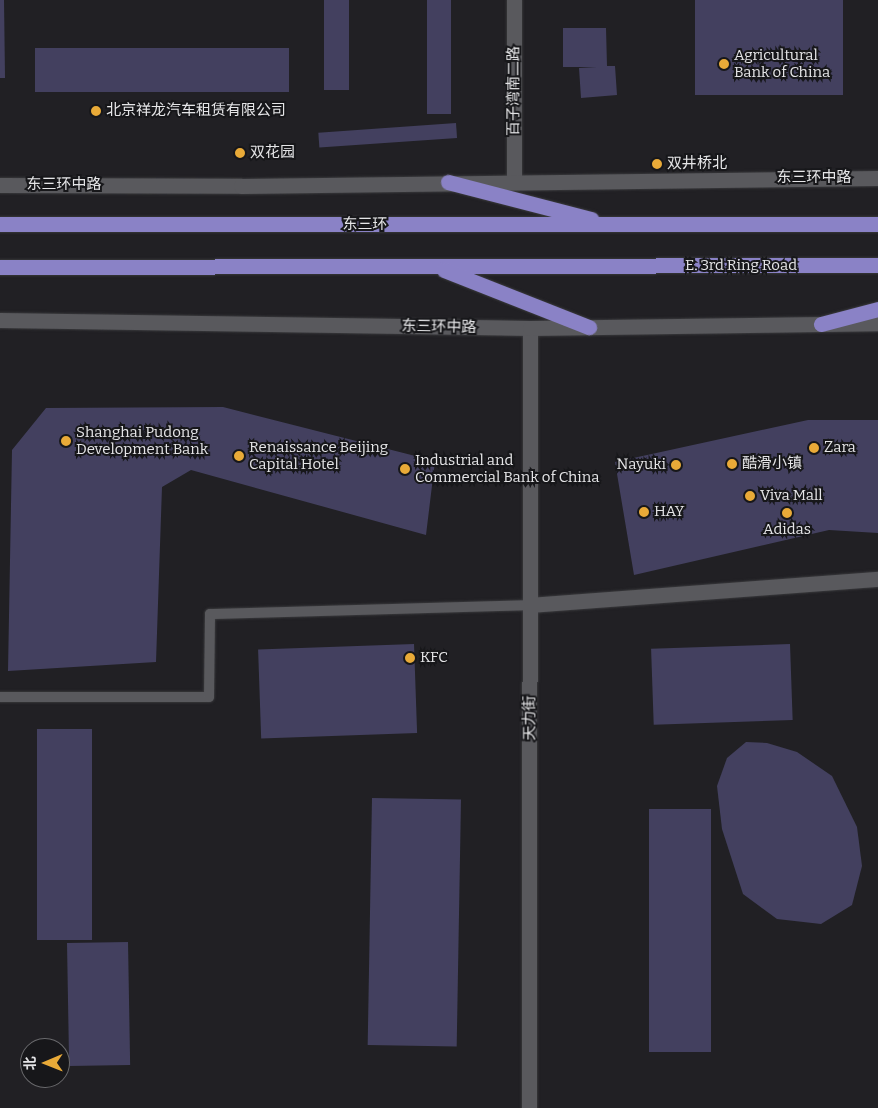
<!DOCTYPE html>
<meta charset="utf-8">
<style>
body{margin:0}
#map{position:relative;width:878px;height:1108px;overflow:hidden;background:#212024;font-family:Bitter,"Noto Sans SC",serif}
div>[style]{position:absolute}
.building>*{inset:0;background:#43405f;transform-origin:0 0}
.roads{filter:drop-shadow(0 0 1px #3a3a3d) drop-shadow(0 0 1px #3a3a3d)}
.service>*{height:10px;margin:-5px;padding:0 5px;transform-origin:5px;border-radius:5px;background:#59595d}
.minor>*{height:15px;margin:-7.5px;padding:0 7.5px;transform-origin:7.5px;border-radius:7.5px;background:#59595d}
.tertiary>*{height:15px;margin:-7.5px;padding:0 7.5px;transform-origin:7.5px;border-radius:7.5px;background:#59595d}
.trunk>*{height:15px;margin:-7.5px;padding:0 7.5px;transform-origin:7.5px;border-radius:7.5px;background:#8a82c6}
.dots>*{width:14px;height:14px;translate:-50% -50%;box-sizing:border-box;border:2px solid #17171a;border-radius:50%}
span{translate:-50% -50%;white-space:nowrap;text-align:center;line-height:1.15;-webkit-text-stroke:4px #17171a;paint-order:stroke}
.poi-label{font-size:15px;color:#e5e5e7}
.left{translate:0 -50%;text-align:left}
.right{translate:-100% -50%;text-align:right}
.street-label{font-size:15px;color:#e5e5e7}
.north{position:absolute;left:20px;top:1038px;width:50px;height:50px;box-sizing:border-box;background:#17171a;border:1px solid #69696c;border-radius:50%;rotate:269deg;font-size:14px;font-weight:700;line-height:20px;text-align:center;color:#e5e5e7}
.north::after{content:'';display:block;margin:auto;width:18px;height:22px;background:#e9aa38;clip-path:polygon(50% 0,100% 100%,50% 72%,0 100%)}
</style>
<div id="map">
<div class="building">
<i style="clip-path:polygon(0 0,4px 0,5px 78px,0 78px)"></i>
<i style="left:324px;top:0;width:25px;height:90px"></i>
<i style="left:427px;top:0;width:24px;height:114px"></i>
<i style="left:695px;top:0;width:148px;height:95px"></i>
<i style="clip-path:polygon(563px 28px,606px 28px,607px 66px,615px 66px,617px 95px,581px 98px,579px 68px,597px 67px,563px 67px)"></i>
<i style="left:289px;top:48px;width:44px;height:254px;rotate:90deg"></i>
<i style="left:456px;top:123px;width:15px;height:138px;rotate:86deg"></i>
<i style="clip-path:polygon(223px 407px,435px 461px,426px 535px,191px 470px,162px 487px,156px 662px,8px 671px,12px 450px,46px 408px)"></i>
<i style="clip-path:polygon(808px 420px,878px 420px,878px 533px,829px 530px,634px 575px,615px 462px)"></i>
<i style="left:414px;top:644px;width:89px;height:156px;rotate:88deg"></i>
<i style="left:790px;top:644px;width:76px;height:139px;rotate:88deg"></i>
<i style="left:37px;top:729px;width:55px;height:211px"></i>
<i style="clip-path:polygon(746px 742px,767px 743px,797px 752px,832px 776px,857px 827px,862px 866px,852px 905px,821px 924px,777px 919px,743px 894px,722px 829px,717px 786px,727px 758px)"></i>
<i style="left:372px;top:798px;width:89px;height:247px;rotate:1deg"></i>
<i style="left:649px;top:809px;width:62px;height:243px"></i>
<i style="left:128px;top:942px;width:123px;height:61px;rotate:89deg"></i>
</div>
<div class="roads">
<div class="service">
<i style="left:0;top:697px;width:209px"></i>
<i style="left:209px;top:697px;width:83px;rotate:-89.3deg"></i>
<i style="left:210px;top:614px;width:320px;rotate:-1.6deg"></i>
</div>
<div class="minor">
<i style="left:530px;top:605px;width:349px;rotate:-4.3deg"></i>
<i style="left:529px;top:1108px;width:780px;rotate:-89.93deg"></i>
</div>
<div class="tertiary">
<i style="left:514px;top:182px;width:182px;rotate:-90deg"></i>
<i style="left:0;top:185px;width:241px;rotate:0.2deg"></i>
<i style="left:241px;top:186px;width:637px;rotate:-0.72deg"></i>
<i style="left:0;top:320px;width:530px;rotate:0.86deg"></i>
<i style="left:530px;top:328px;width:348px;rotate:-0.8deg"></i>
</div>
<div class="trunk">
<i style="left:448px;top:182px;width:148px;rotate:14.5deg"></i>
<i style="left:0;top:224px;width:878px"></i>
<i style="left:0;top:267px;width:878px;rotate:-0.13deg"></i>
<i style="left:444px;top:270px;width:156px;rotate:21.5deg"></i>
<i style="left:821px;top:324px;width:59px;rotate:-14.7deg"></i>
</div>
</div>
<div class="dots">
<i style="left:724px;top:64px;background:#e9aa38"></i>
<i style="left:96px;top:111px;background:#e9aa38"></i>
<i style="left:240px;top:153px;background:#e9aa38"></i>
<i style="left:657px;top:164px;background:#e9aa38"></i>
<i style="left:66px;top:441px;background:#e9aa38"></i>
<i style="left:814px;top:448px;background:#e9aa38"></i>
<i style="left:239px;top:456px;background:#e9aa38"></i>
<i style="left:732px;top:464px;background:#e9aa38"></i>
<i style="left:676px;top:465px;background:#e9aa38"></i>
<i style="left:405px;top:469px;background:#e9aa38"></i>
<i style="left:750px;top:496px;background:#e9aa38"></i>
<i style="left:644px;top:512px;background:#e9aa38"></i>
<i style="left:787px;top:513px;background:#e9aa38"></i>
<i style="left:410px;top:658px;background:#e9aa38"></i>
</div>
<div class="poi-label">
<span class="left" style="left:734px;top:64px">Agricultural<br>Bank of China</span>
<span class="left" style="left:106px;top:111px">北京祥龙汽车租赁有限公司</span>
<span class="left" style="left:250px;top:153px">双花园</span>
<span class="left" style="left:667px;top:164px">双井桥北</span>
<span class="left" style="left:76px;top:441px">Shanghai Pudong<br>Development Bank</span>
<span class="left" style="left:249px;top:456px">Renaissance Beijing<br>Capital Hotel</span>
<span class="left" style="left:824px;top:448px">Zara</span>
<span class="left" style="left:415px;top:469px">Industrial and<br>Commercial Bank of China</span>
<span class="left" style="left:742px;top:464px">酷滑小镇</span>
<span class="right" style="left:666px;top:465px">Nayuki</span>
<span class="left" style="left:760px;top:496px">Viva Mall</span>
<span class="left" style="left:654px;top:512px">HAY</span>
<span style="left:787px;top:530px">Adidas</span>
<span class="left" style="left:420px;top:658px">KFC</span>
</div>
<div class="street-label">
<span style="left:514px;top:91px;rotate:-90deg">百子湾南二路</span>
<span style="left:814px;top:178px">东三环中路</span>
<span style="left:64px;top:185px">东三环中路</span>
<span style="left:365px;top:225px">东三环</span>
<span style="left:741px;top:266px">E. 3rd Ring Road</span>
<span style="left:439px;top:327px;rotate:1deg">东三环中路</span>
<span style="left:530px;top:718px;rotate:-90deg">天力街</span>
</div>
<div class="north">北</div>
</div>
